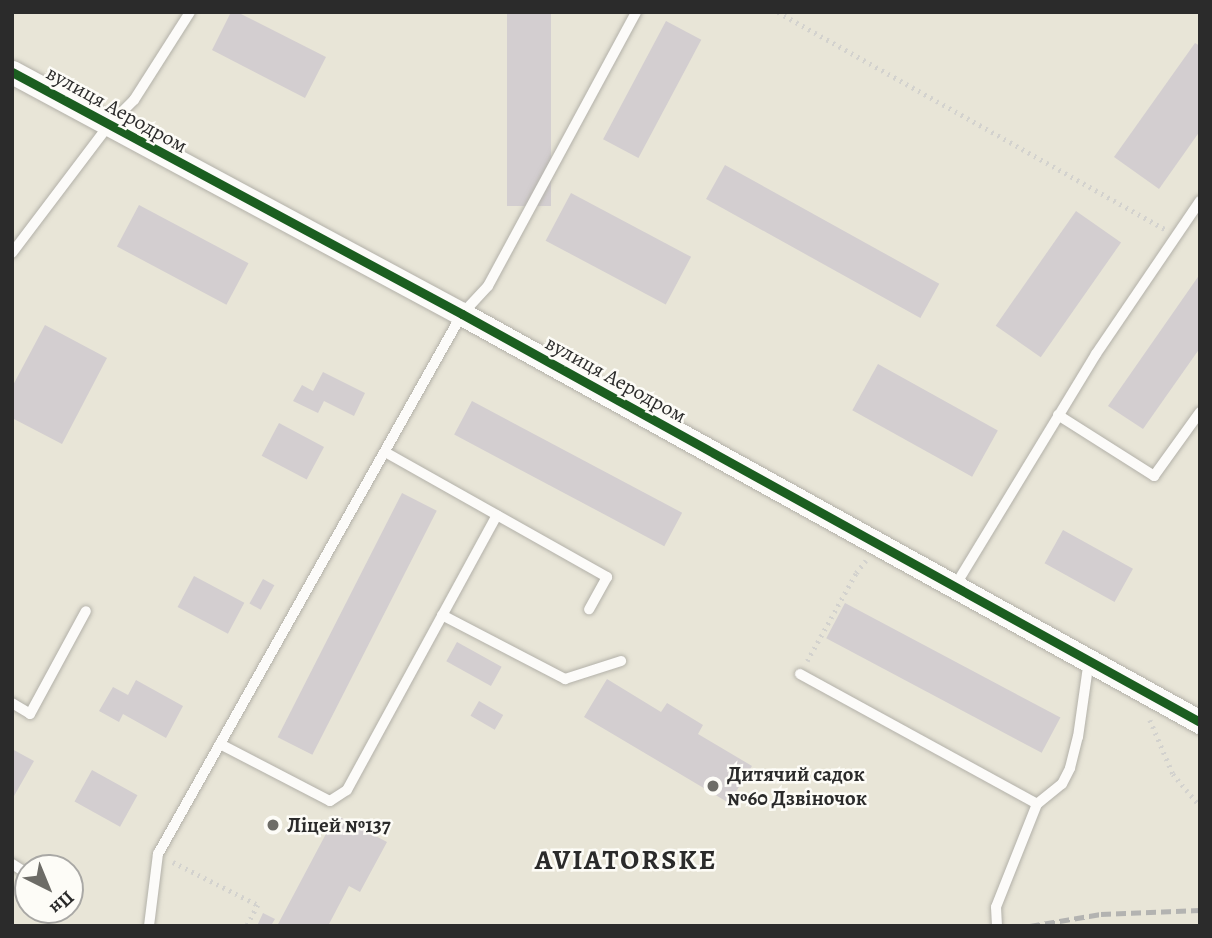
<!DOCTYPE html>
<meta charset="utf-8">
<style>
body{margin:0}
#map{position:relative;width:1212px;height:938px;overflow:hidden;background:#e8e5d7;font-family:Alegreya,serif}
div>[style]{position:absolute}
.building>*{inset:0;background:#d3ced0;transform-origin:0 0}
.path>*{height:4.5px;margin-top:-2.25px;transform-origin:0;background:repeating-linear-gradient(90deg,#d3d2ce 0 2px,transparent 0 7px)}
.roads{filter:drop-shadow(0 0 2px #b3b1a9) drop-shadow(0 0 2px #b3b1a9)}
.service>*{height:10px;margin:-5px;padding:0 5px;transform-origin:5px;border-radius:5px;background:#fcfbf9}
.minor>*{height:23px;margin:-11.5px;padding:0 11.5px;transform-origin:11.5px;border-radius:11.5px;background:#fcfbf9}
.rail>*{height:5px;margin-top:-2.5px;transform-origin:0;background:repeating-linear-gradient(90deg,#b3b3b1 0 10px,transparent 0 15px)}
.cycleway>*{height:9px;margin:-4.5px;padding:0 4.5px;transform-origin:4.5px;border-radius:4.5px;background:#1b5e20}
.dots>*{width:19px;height:19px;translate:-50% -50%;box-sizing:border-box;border:4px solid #fdfcf7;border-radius:50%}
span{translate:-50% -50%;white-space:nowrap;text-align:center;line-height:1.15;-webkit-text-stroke:5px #fdfcf7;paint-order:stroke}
.street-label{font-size:21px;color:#2b2b2b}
.poi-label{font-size:21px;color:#2b2b2b;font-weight:700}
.left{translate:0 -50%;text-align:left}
.district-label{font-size:28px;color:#2b2b2b;font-weight:700;letter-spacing:2px}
.frame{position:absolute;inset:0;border:14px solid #2b2b2b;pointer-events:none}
.north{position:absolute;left:14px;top:854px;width:70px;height:70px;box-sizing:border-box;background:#fdfcf7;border:2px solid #a9a8a5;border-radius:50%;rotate:137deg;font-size:19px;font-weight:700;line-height:28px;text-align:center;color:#2b2b2b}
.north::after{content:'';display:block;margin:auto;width:24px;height:32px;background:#6d6c67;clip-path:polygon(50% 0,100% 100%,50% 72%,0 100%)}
</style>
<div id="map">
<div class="building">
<i style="clip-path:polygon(231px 12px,237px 12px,326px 57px,305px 98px,212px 50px)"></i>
<i style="left:507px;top:12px;width:44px;height:194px"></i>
<i style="left:666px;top:21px;width:40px;height:134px;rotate:28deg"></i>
<i style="clip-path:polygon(1195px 43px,1200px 46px,1200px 131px,1159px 189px,1114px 157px)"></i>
<i style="left:725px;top:165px;width:245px;height:39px;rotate:29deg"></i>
<i style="left:571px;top:193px;width:136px;height:54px;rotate:28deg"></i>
<i style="left:139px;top:205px;width:124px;height:47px;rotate:28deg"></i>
<i style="left:1076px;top:211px;width:55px;height:140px;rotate:35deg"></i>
<i style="clip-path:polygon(1200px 274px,1200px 348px,1143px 429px,1108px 406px)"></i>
<i style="clip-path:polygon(45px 325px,107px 358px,62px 444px,12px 418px,12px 387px)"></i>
<i style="left:878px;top:364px;width:137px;height:53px;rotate:29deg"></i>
<i style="clip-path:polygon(323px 372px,365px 393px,354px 416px,324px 401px,318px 413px,293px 401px,302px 385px,313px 391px)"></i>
<i style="left:472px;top:401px;width:238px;height:38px;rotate:28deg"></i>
<i style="left:279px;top:423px;width:51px;height:37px;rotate:28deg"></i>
<i style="left:402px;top:493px;width:39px;height:274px;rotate:27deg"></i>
<i style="left:1063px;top:530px;width:80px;height:38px;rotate:29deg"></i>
<i style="left:194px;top:576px;width:57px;height:35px;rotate:28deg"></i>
<i style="left:263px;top:579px;width:13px;height:28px;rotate:29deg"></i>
<i style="left:845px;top:603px;width:244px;height:40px;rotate:28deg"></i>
<i style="left:457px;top:642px;width:51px;height:22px;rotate:29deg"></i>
<i style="clip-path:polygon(607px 679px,661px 712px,667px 703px,703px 725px,698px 734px,752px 766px,729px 803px,584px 717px)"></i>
<i style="clip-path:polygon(136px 680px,183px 706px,166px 738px,123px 714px,119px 722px,99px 711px,113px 687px,128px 695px)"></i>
<i style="left:479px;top:701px;width:28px;height:17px;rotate:30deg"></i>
<i style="clip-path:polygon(12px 749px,34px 761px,14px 796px,12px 795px)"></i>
<i style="left:92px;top:770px;width:52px;height:36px;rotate:29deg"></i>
<i style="clip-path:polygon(336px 815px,387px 842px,360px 892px,349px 886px,328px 926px,277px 926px)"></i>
<i style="clip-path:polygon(263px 913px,275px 919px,272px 924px,275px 926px,257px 926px)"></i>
</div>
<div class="path">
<i style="left:778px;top:12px;width:444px;rotate:29.3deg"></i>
<i style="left:807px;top:661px;width:101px;rotate:-60.9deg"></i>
<i style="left:856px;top:573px;width:16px;rotate:-52deg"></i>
<i style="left:1150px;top:720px;width:59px;rotate:66.9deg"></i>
<i style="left:1173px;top:774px;width:42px;rotate:49.8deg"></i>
<i style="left:173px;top:862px;width:95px;rotate:26.8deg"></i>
<i style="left:258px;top:905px;width:24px;rotate:118deg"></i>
</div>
<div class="roads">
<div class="service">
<i style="left:12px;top:253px;width:159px;rotate:-52.9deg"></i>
<i style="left:108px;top:126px;width:37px;rotate:-45deg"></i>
<i style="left:134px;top:100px;width:104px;rotate:-57.5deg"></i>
<i style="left:1058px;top:415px;width:114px;rotate:32.4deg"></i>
<i style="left:1154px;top:476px;width:79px;rotate:-54.3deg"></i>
<i style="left:385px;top:452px;width:255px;rotate:29.4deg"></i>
<i style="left:607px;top:577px;width:37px;rotate:119deg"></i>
<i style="left:955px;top:586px;width:271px;rotate:-58.7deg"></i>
<i style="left:1096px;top:354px;width:185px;rotate:-55.8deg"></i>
<i style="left:442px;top:615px;width:139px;rotate:27.5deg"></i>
<i style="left:565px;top:679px;width:59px;rotate:-17.8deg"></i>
<i style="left:800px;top:674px;width:270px;rotate:28.7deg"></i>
<i style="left:12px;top:703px;width:21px;rotate:31deg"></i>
<i style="left:30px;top:714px;width:117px;rotate:-61.5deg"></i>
<i style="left:220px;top:744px;width:124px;rotate:27.4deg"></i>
<i style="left:330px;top:801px;width:20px;rotate:-33deg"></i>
<i style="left:347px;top:790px;width:313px;rotate:-61.4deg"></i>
<i style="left:12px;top:864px;width:19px;rotate:32deg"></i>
<i style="left:149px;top:926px;width:73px;rotate:-82.9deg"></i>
<i style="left:158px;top:854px;width:620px;rotate:-60.62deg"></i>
<i style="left:462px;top:314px;width:38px;rotate:-47deg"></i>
<i style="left:488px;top:286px;width:311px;rotate:-61.6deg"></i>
<i style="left:997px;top:926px;width:19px;rotate:-93deg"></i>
<i style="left:996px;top:907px;width:111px;rotate:-68.3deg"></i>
<i style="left:1037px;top:804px;width:32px;rotate:-39deg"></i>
<i style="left:1062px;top:784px;width:18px;rotate:-63deg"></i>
<i style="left:1070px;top:768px;width:32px;rotate:-76deg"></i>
<i style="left:1078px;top:737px;width:78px;rotate:-81.9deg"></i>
</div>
<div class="minor">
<i style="left:12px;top:72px;width:511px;rotate:28.27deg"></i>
<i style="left:462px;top:314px;width:843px;rotate:28.94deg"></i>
</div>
</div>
<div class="rail">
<i style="left:1030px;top:926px;width:72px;rotate:-9.6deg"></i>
<i style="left:1101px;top:914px;width:99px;rotate:-2.3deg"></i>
</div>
<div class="cycleway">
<i style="left:12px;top:72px;width:511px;rotate:28.27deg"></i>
<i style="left:462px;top:314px;width:843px;rotate:28.94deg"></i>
</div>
<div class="dots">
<i style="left:713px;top:786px;background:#6d6c67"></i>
<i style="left:273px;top:825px;background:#6d6c67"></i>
</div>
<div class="street-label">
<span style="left:117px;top:109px;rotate:29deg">вулиця Аеродром</span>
<span style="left:616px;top:379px;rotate:29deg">вулиця Аеродром</span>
</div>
<div class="poi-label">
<span class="left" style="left:727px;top:786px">Дитячий садок<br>№60 Дзвіночок</span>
<span class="left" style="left:287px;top:825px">Ліцей №137</span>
</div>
<div class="district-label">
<span style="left:626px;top:860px">AVIATORSKE</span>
</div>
<div class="frame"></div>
<div class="north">Пн</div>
</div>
